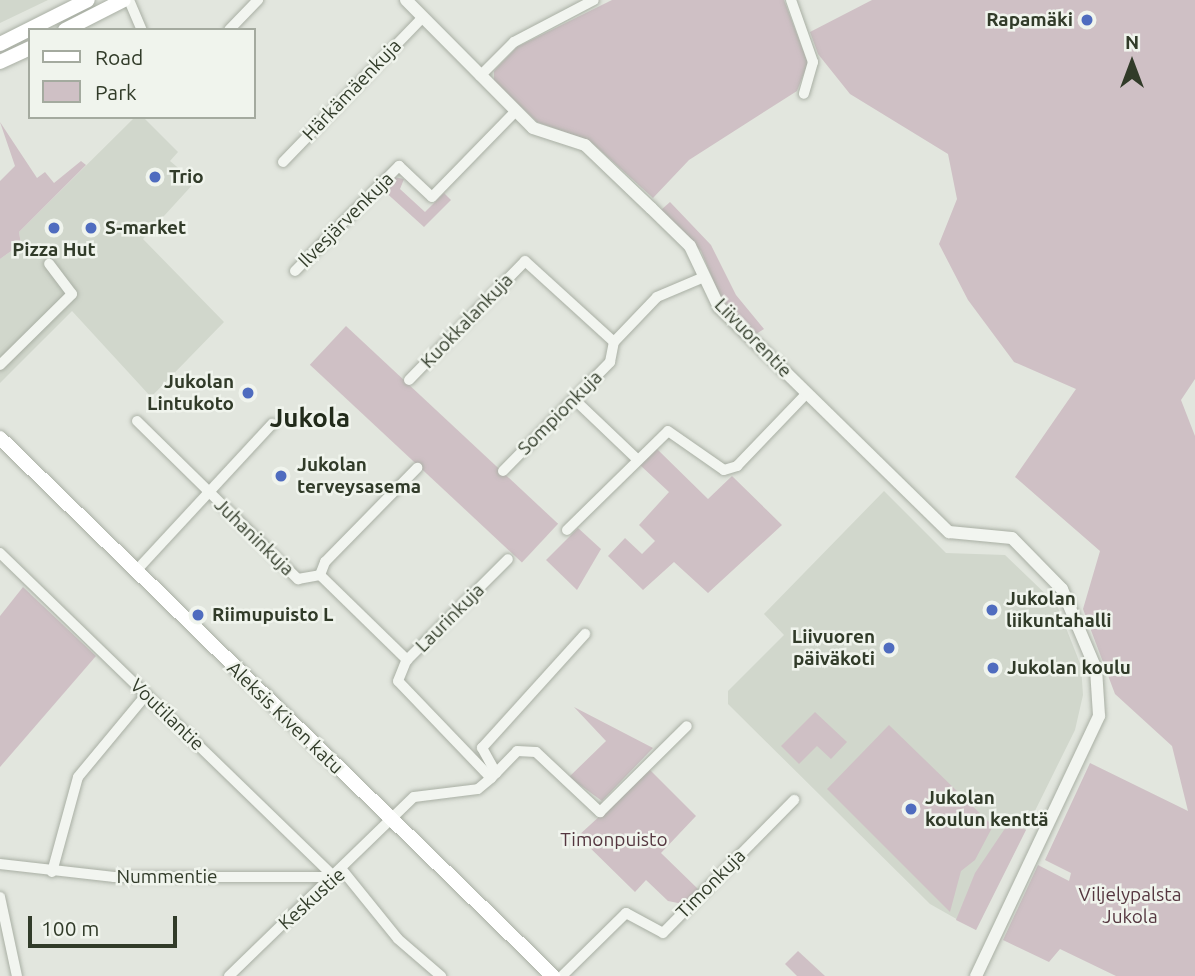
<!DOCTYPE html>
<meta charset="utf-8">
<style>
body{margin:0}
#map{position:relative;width:1195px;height:976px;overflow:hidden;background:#e2e6de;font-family:Ubuntu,sans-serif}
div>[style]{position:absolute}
.built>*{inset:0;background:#d1d7cc}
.green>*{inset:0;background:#cfc0c5;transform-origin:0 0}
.roads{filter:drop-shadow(0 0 2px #a9afa4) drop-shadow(0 0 2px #a9afa4)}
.minor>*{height:10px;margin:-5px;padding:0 5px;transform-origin:5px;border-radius:5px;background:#f2f5f0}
.tertiary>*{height:12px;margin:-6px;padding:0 6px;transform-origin:6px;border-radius:6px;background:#f2f5f0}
.secondary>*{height:14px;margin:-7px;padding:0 7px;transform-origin:7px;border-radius:7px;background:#fff}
.dots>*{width:19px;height:19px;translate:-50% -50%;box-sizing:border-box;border:4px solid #f0f4ed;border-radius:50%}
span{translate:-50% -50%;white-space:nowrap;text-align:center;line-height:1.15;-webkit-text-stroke:5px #f0f4ed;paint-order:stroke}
.poi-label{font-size:19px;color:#313b29;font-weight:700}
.right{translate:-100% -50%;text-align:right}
.left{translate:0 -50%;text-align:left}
.street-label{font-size:19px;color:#313b29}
.park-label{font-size:19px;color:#553740}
.district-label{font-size:26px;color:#222b1b;font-weight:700}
.legend{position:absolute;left:28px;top:28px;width:228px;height:91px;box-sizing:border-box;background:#f0f4ed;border:2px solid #a4aa9f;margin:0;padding:9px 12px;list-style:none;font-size:21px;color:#313b29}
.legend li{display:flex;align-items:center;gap:14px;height:35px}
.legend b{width:35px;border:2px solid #a4aa9f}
.north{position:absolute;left:1097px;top:28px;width:70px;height:70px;-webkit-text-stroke:5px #f0f4ed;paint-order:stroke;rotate:0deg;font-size:19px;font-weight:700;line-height:28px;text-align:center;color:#313b29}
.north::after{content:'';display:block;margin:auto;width:24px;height:32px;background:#313b29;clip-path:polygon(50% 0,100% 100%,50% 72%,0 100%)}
.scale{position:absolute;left:28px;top:916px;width:149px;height:32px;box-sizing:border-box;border:4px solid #313b29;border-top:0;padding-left:9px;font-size:21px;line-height:24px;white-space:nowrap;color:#313b29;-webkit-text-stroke:5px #f0f4ed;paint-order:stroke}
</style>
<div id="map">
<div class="built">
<i style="clip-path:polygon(0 0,48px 0,0 23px)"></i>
<i style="clip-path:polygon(135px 117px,143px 117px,178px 152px,170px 161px,195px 182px,143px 239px,224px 322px,151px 397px,72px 311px,0 383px,0 259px,21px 244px,19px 232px)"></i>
<i style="clip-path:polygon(884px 491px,946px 553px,1005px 555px,1057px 605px,1081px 666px,1083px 695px,1075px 730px,976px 930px,930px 904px,728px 704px,728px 691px,784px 635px,764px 614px)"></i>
</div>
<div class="green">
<i style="clip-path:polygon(612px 0,784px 0,808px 63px,797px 91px,689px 160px,653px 198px,590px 141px,537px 122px,494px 81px,494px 71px,517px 47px)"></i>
<i style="clip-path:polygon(872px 0,1195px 0,1195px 379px,1181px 400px,1195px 436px,1195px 976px,1116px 976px,1060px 949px,1049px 962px,1003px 940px,1038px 865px,1069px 881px,1071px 873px,1045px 860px,1090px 763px,1188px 811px,1172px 746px,1115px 694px,1083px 609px,1100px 551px,1015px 477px,1076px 389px,1014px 362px,968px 300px,939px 244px,957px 199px,948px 154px,850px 94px,818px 54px,810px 32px)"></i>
<i style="clip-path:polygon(0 122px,37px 178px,45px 172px,54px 183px,81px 161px,86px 165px,19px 232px,21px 244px,0 259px,0 181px,15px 166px)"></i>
<i style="clip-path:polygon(394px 177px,404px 179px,400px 189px,425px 212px,444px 193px,451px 200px,424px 227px,382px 189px)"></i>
<i style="clip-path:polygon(670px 202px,711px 245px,736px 295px,764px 329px,756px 334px,721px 299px,701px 251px,661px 210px)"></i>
<i style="left:346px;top:326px;width:290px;height:53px;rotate:43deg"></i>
<i style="clip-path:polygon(657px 449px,708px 499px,732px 476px,782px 525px,708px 593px,674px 562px,643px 590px,608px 556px,625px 538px,642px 554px,655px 541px,639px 525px,669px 492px,640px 465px)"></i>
<i style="clip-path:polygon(578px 528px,601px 549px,577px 590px,546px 560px)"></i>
<i style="clip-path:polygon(23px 587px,96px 656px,0 767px,0 616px)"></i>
<i style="clip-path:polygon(574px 707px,653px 748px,602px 801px,569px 777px,606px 741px)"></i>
<i style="clip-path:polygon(815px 712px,847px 742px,831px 759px,817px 746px,799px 764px,781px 746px)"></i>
<i style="clip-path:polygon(889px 725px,993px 826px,975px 860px,961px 871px,950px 912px,827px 789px)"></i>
<i style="clip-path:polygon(650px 770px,696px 816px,661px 853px,698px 889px,683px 904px,668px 901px,646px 880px,635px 892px,578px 836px)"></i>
<i style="clip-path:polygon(1010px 821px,1026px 830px,976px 930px,956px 920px,975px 873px)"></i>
<i style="clip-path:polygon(798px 951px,825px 976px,797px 976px,785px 964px)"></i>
</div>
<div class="roads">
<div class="minor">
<i style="left:129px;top:0;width:33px;rotate:67deg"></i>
<i style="left:791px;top:0;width:66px;rotate:70.5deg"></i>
<i style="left:813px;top:62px;width:33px;rotate:106deg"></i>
<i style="left:229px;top:30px;width:42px;rotate:-46deg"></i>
<i style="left:480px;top:76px;width:48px;rotate:-45deg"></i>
<i style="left:514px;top:42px;width:90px;rotate:-27.7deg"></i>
<i style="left:283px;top:162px;width:199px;rotate:-46deg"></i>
<i style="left:295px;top:271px;width:148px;rotate:-45.3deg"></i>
<i style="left:399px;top:166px;width:45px;rotate:43.2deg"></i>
<i style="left:432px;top:197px;width:120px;rotate:-45.7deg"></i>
<i style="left:0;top:365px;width:101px;rotate:-44.6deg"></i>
<i style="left:72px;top:294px;width:38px;rotate:-127deg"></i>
<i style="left:409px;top:380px;width:166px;rotate:-45.7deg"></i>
<i style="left:525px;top:261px;width:120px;rotate:42.3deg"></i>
<i style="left:575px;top:400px;width:86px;rotate:43.6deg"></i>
<i style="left:137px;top:421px;width:226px;rotate:44.5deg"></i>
<i style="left:298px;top:579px;width:22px;rotate:-10deg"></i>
<i style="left:320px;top:575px;width:14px;rotate:-69deg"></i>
<i style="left:325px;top:562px;width:132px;rotate:-45.6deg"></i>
<i style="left:503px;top:471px;width:153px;rotate:-45.5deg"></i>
<i style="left:610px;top:362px;width:20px;rotate:-79deg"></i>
<i style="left:614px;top:342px;width:62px;rotate:-46.3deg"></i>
<i style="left:657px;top:297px;width:51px;rotate:-23.1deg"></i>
<i style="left:567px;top:530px;width:141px;rotate:-44.4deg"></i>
<i style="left:668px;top:431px;width:68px;rotate:34.9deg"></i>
<i style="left:724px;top:470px;width:14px;rotate:-17deg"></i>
<i style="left:737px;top:466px;width:101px;rotate:-46.2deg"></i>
<i style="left:0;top:553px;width:465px;rotate:44.1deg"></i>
<i style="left:135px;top:572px;width:202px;rotate:-47.2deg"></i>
<i style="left:320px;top:575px;width:122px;rotate:44.3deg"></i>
<i style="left:496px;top:773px;width:30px;rotate:-46deg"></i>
<i style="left:517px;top:751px;width:19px;rotate:3deg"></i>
<i style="left:536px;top:752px;width:88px;rotate:43.2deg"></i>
<i style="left:600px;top:812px;width:122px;rotate:-44.7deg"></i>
<i style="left:491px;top:778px;width:134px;rotate:-133.8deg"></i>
<i style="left:398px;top:681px;width:22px;rotate:-68deg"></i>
<i style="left:406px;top:661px;width:144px;rotate:-45deg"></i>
<i style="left:0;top:864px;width:115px;rotate:6.5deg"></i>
<i style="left:114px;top:877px;width:219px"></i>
<i style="left:343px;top:871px;width:87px;rotate:51deg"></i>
<i style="left:398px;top:939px;width:57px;rotate:40.7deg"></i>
<i style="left:52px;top:872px;width:98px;rotate:-74.7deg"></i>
<i style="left:78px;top:777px;width:107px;rotate:-50.3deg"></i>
<i style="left:0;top:897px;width:81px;rotate:77.9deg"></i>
<i style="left:229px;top:976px;width:257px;rotate:-44.1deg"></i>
<i style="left:414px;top:797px;width:64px;rotate:-7.1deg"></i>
<i style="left:478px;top:789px;width:17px;rotate:-40deg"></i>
<i style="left:491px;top:778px;width:7px;rotate:-45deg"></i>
<i style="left:496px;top:773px;width:29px;rotate:-119deg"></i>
<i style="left:482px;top:748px;width:154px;rotate:-47.9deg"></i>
<i style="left:562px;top:976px;width:90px;rotate:-44.5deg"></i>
<i style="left:626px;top:913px;width:42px;rotate:28.4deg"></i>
<i style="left:663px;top:933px;width:187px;rotate:-45.4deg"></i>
</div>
<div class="tertiary">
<i style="left:406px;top:0;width:180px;rotate:45.2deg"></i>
<i style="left:533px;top:128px;width:55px;rotate:18.1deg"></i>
<i style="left:585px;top:145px;width:91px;rotate:43.7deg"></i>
<i style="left:651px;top:208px;width:54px;rotate:44.3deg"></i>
<i style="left:690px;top:246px;width:68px;rotate:64.6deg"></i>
<i style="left:719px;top:307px;width:322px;rotate:44.4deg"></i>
<i style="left:949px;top:532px;width:63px;rotate:5.4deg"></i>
<i style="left:1012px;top:538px;width:71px;rotate:45.6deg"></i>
<i style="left:1062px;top:589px;width:87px;rotate:67deg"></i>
<i style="left:1096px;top:669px;width:47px;rotate:86.3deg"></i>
<i style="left:1099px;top:716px;width:288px;rotate:115.3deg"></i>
</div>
<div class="secondary">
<i style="left:65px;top:30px;width:66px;rotate:-27deg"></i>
<i style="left:0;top:44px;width:98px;rotate:-26.6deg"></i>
<i style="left:0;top:62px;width:33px;rotate:-25deg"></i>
<i style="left:0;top:438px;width:772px;rotate:44.21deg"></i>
</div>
</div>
<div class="dots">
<i style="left:1087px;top:20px;background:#4f6cbf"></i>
<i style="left:155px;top:177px;background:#4f6cbf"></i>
<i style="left:54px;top:228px;background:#4f6cbf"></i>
<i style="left:91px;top:228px;background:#4f6cbf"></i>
<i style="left:248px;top:393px;background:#4f6cbf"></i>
<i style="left:281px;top:476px;background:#4f6cbf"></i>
<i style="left:992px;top:610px;background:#4f6cbf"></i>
<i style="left:198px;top:615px;background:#4f6cbf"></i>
<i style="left:889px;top:648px;background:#4f6cbf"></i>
<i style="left:993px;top:668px;background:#4f6cbf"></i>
<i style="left:911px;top:809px;background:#4f6cbf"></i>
</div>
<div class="poi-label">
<span class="right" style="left:1073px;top:20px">Rapamäki</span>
<span class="left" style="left:169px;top:177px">Trio</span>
<span class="left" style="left:105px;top:228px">S-market</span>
<span style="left:54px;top:250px">Pizza Hut</span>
<span class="right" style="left:234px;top:393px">Jukolan<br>Lintukoto</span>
<span class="left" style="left:297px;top:476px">Jukolan<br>terveysasema</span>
<span class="left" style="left:1006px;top:610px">Jukolan<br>liikuntahalli</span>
<span class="left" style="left:212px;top:615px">Riimupuisto L</span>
<span class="right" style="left:875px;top:648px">Liivuoren<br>päiväkoti</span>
<span class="left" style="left:1007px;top:668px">Jukolan koulu</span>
<span class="left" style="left:925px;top:809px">Jukolan<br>koulun kenttä</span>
</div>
<div class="street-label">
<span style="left:352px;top:90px;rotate:-46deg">Härkämäenkuja</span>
<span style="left:346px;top:220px;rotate:-45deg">Ilvesjärvenkuja</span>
<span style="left:467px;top:321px;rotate:-46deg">Kuokkalankuja</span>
<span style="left:753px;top:338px;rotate:46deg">Liivuorentie</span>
<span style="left:560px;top:413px;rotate:-45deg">Sompionkuja</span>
<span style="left:254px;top:537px;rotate:44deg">Juhaninkuja</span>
<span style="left:450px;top:618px;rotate:-45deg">Laurinkuja</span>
<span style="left:167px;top:715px;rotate:44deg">Voutilantie</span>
<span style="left:285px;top:718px;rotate:44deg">Aleksis Kiven katu</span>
<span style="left:167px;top:877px">Nummentie</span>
<span style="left:711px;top:884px;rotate:-45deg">Timonkuja</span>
<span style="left:312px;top:899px;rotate:-42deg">Keskustie</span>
</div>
<div class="park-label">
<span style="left:614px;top:840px">Timonpuisto</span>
<span style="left:1130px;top:906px">Viljelypalsta<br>Jukola</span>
</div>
<div class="district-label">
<span style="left:310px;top:418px">Jukola</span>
</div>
<ul class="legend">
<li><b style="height:9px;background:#fff"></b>Road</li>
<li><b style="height:19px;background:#cfc0c5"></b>Park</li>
</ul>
<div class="north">N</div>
<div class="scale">100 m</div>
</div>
